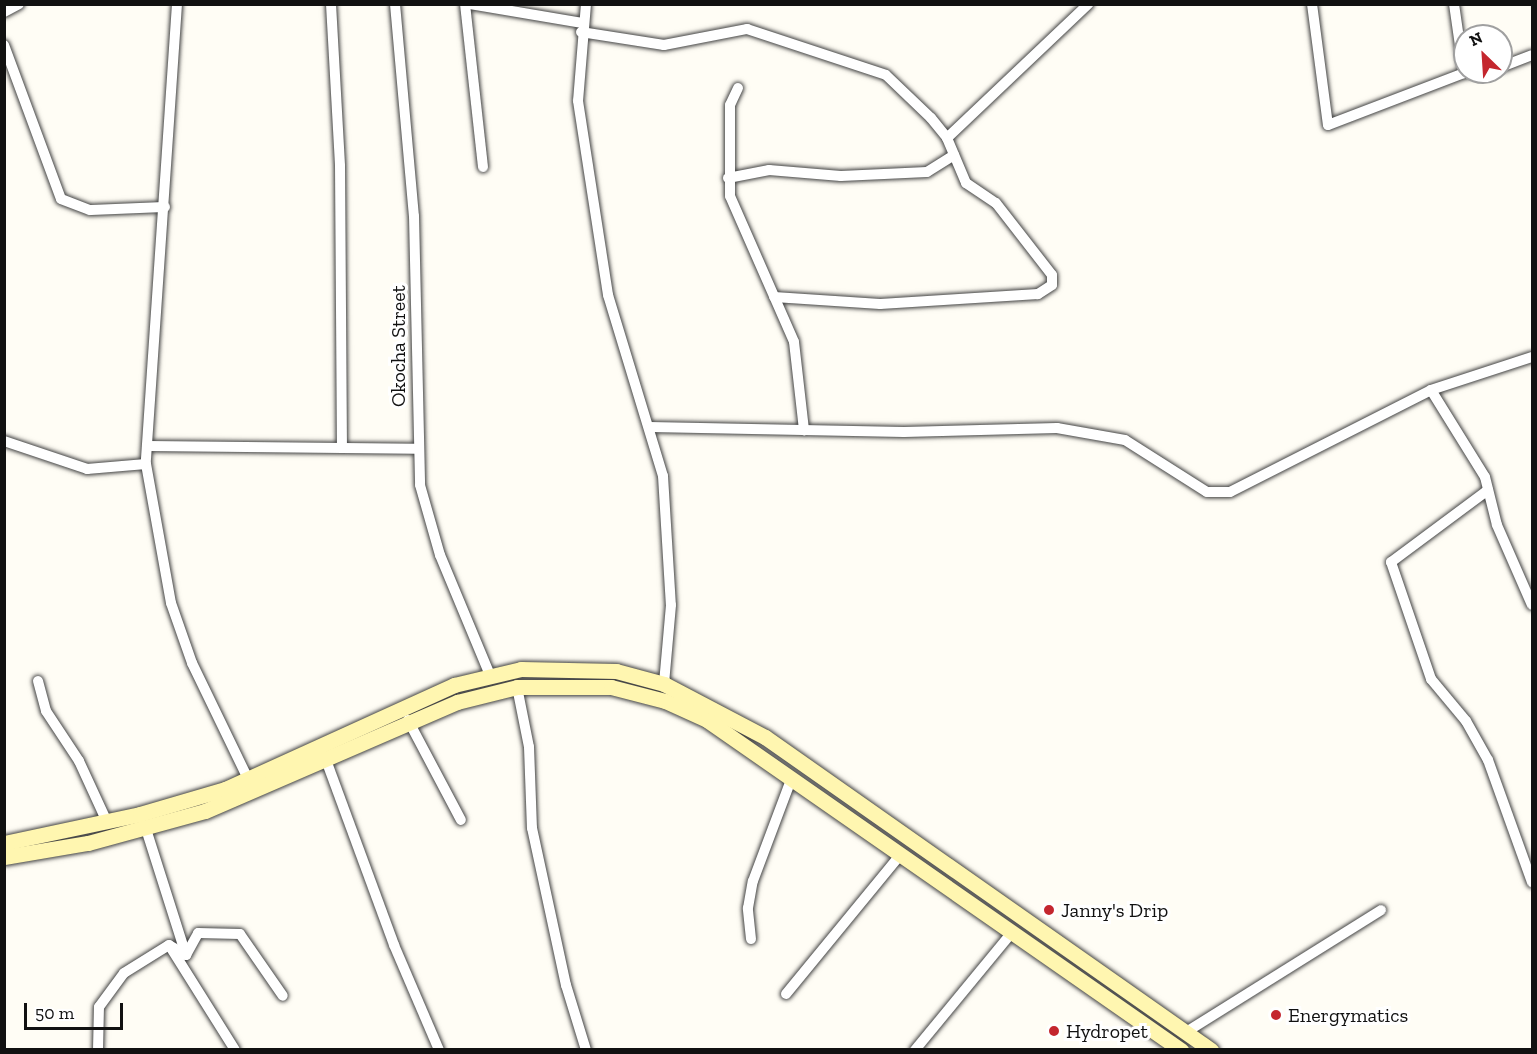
<!DOCTYPE html>
<style>
body{margin:0}
#map{position:relative;width:1537px;height:1054px;overflow:hidden;background:#fffdf5;font-family:"Zilla Slab",serif}
div>[style]{position:absolute}
.roads{filter:drop-shadow(0 0 2px #444) drop-shadow(0 0 2px #444)}
.street>*{height:10px;margin:-5px;padding:0 5px;transform-origin:5px;border-radius:5px;background:#fff}
.secondary>*{height:15px;margin:-7.5px;padding:0 7.5px;transform-origin:7.5px;border-radius:7.5px;background:#fff6b0}
.dots>*{width:16px;height:16px;translate:-50% -50%;box-sizing:border-box;border:3px solid #fff;border-radius:50%}
span{translate:-50% -50%;white-space:nowrap;text-align:center;line-height:1.15;-webkit-text-stroke:6px #fff;paint-order:stroke}
.street-label{font-size:20px;color:#111}
.poi-label{font-size:20px;color:#111}
.left{translate:0 -50%;text-align:left}
.frame{position:absolute;inset:0;border:6px solid #111;pointer-events:none}
.north{position:absolute;left:1453px;top:24px;width:60px;height:60px;box-sizing:border-box;background:#fff;border:2px solid #a0a0a0;border-radius:50%;rotate:335deg;font-size:16px;font-weight:700;line-height:24px;text-align:center;color:#111}
.north::after{content:'';display:block;margin:auto;width:21px;height:27px;background:#c4262e;clip-path:polygon(50% 0,100% 100%,50% 72%,0 100%)}
.scale{position:absolute;left:24px;top:1003px;width:99px;height:27px;box-sizing:border-box;border:3px solid #111;border-top:0;padding-left:8px;font-size:18px;line-height:21px;white-space:nowrap;color:#111;-webkit-text-stroke:4px #fff;paint-order:stroke}
</style>
<div id="map">
<div class="roads">
<div class="street">
<i style="left:177px;top:4px;width:461px;rotate:93.9deg"></i>
<i style="left:146px;top:464px;width:141px;rotate:79.8deg"></i>
<i style="left:171px;top:603px;width:64px;rotate:70.7deg"></i>
<i style="left:192px;top:663px;width:129px;rotate:64.2deg"></i>
<i style="left:331px;top:4px;width:162px;rotate:86.8deg"></i>
<i style="left:340px;top:166px;width:280px;rotate:89.6deg"></i>
<i style="left:395px;top:4px;width:213px;rotate:84.9deg"></i>
<i style="left:414px;top:216px;width:269px;rotate:88.7deg"></i>
<i style="left:420px;top:485px;width:73px;rotate:74.1deg"></i>
<i style="left:440px;top:555px;width:130px;rotate:67.4deg"></i>
<i style="left:465px;top:4px;width:164px;rotate:83.7deg"></i>
<i style="left:470px;top:4px;width:114px;rotate:9.6deg"></i>
<i style="left:586px;top:4px;width:97px;rotate:94.7deg"></i>
<i style="left:578px;top:101px;width:196px;rotate:81.2deg"></i>
<i style="left:608px;top:295px;width:189px;rotate:73.1deg"></i>
<i style="left:663px;top:476px;width:129px;rotate:86.5deg"></i>
<i style="left:671px;top:605px;width:79px;rotate:95.1deg"></i>
<i style="left:1312px;top:4px;width:122px;rotate:82.5deg"></i>
<i style="left:1328px;top:125px;width:146px;rotate:-20.9deg"></i>
<i style="left:1454px;top:4px;width:70px;rotate:81.8deg"></i>
<i style="left:1464px;top:73px;width:24px;rotate:-2deg"></i>
<i style="left:4px;top:12px;width:17px;rotate:-28deg"></i>
<i style="left:581px;top:32px;width:84px;rotate:8.9deg"></i>
<i style="left:664px;top:45px;width:85px;rotate:-10.9deg"></i>
<i style="left:747px;top:29px;width:146px;rotate:18.3deg"></i>
<i style="left:886px;top:75px;width:62px;rotate:43.7deg"></i>
<i style="left:931px;top:118px;width:26px;rotate:51deg"></i>
<i style="left:947px;top:138px;width:49px;rotate:67.1deg"></i>
<i style="left:966px;top:183px;width:36px;rotate:34deg"></i>
<i style="left:996px;top:203px;width:91px;rotate:52.1deg"></i>
<i style="left:1052px;top:275px;width:10px;rotate:90deg"></i>
<i style="left:1052px;top:285px;width:17px;rotate:147deg"></i>
<i style="left:1038px;top:294px;width:158px;rotate:176.4deg"></i>
<i style="left:880px;top:304px;width:106px;rotate:-176.2deg"></i>
<i style="left:4px;top:45px;width:164px;rotate:69.7deg"></i>
<i style="left:61px;top:199px;width:31px;rotate:21deg"></i>
<i style="left:90px;top:210px;width:75px;rotate:-2.3deg"></i>
<i style="left:1501px;top:67px;width:33px;rotate:-21deg"></i>
<i style="left:738px;top:88px;width:19px;rotate:115deg"></i>
<i style="left:730px;top:105px;width:91px;rotate:90deg"></i>
<i style="left:730px;top:196px;width:159px;rotate:66.3deg"></i>
<i style="left:794px;top:342px;width:89px;rotate:83.5deg"></i>
<i style="left:947px;top:138px;width:195px;rotate:-43.5deg"></i>
<i style="left:728px;top:178px;width:42px;rotate:-11deg"></i>
<i style="left:769px;top:170px;width:72px;rotate:4.8deg"></i>
<i style="left:841px;top:176px;width:86px;rotate:-2.7deg"></i>
<i style="left:927px;top:172px;width:32px;rotate:-32deg"></i>
<i style="left:1431px;top:390px;width:102px;rotate:58.2deg"></i>
<i style="left:1485px;top:477px;width:49px;rotate:76deg"></i>
<i style="left:1497px;top:525px;width:87px;rotate:66.4deg"></i>
<i style="left:650px;top:427px;width:254px;rotate:1.1deg"></i>
<i style="left:904px;top:432px;width:153px;rotate:-1.5deg"></i>
<i style="left:1057px;top:428px;width:69px;rotate:10deg"></i>
<i style="left:1125px;top:440px;width:97px;rotate:32.4deg"></i>
<i style="left:1207px;top:492px;width:23px"></i>
<i style="left:1230px;top:492px;width:225px;rotate:-26.9deg"></i>
<i style="left:1431px;top:390px;width:106px;rotate:-18.1deg"></i>
<i style="left:4px;top:441px;width:88px;rotate:18.6deg"></i>
<i style="left:87px;top:469px;width:59px;rotate:-4.8deg"></i>
<i style="left:148px;top:446px;width:268px;rotate:0.6deg"></i>
<i style="left:1488px;top:490px;width:121px;rotate:143.4deg"></i>
<i style="left:1391px;top:562px;width:124px;rotate:71.1deg"></i>
<i style="left:1431px;top:679px;width:55px;rotate:50.2deg"></i>
<i style="left:1466px;top:721px;width:45px;rotate:60.6deg"></i>
<i style="left:1488px;top:760px;width:130px;rotate:70.2deg"></i>
<i style="left:38px;top:681px;width:31px;rotate:75deg"></i>
<i style="left:46px;top:711px;width:60px;rotate:56.6deg"></i>
<i style="left:79px;top:761px;width:67px;rotate:65.3deg"></i>
<i style="left:517px;top:687px;width:61px;rotate:78.7deg"></i>
<i style="left:529px;top:747px;width:81px;rotate:87.9deg"></i>
<i style="left:532px;top:828px;width:161px;rotate:77.8deg"></i>
<i style="left:566px;top:985px;width:68px;rotate:72.9deg"></i>
<i style="left:408px;top:720px;width:113px;rotate:62.1deg"></i>
<i style="left:326px;top:760px;width:197px;rotate:69.8deg"></i>
<i style="left:394px;top:945px;width:114px;rotate:66.8deg"></i>
<i style="left:146px;top:829px;width:132px;rotate:72.4deg"></i>
<i style="left:751px;top:939px;width:31px;rotate:-96deg"></i>
<i style="left:748px;top:908px;width:27px;rotate:-80deg"></i>
<i style="left:753px;top:881px;width:111px;rotate:-69.4deg"></i>
<i style="left:171px;top:948px;width:120px;rotate:57.9deg"></i>
<i style="left:186px;top:955px;width:25px;rotate:-61deg"></i>
<i style="left:198px;top:933px;width:42px;rotate:1.4deg"></i>
<i style="left:240px;top:934px;width:75px;rotate:55.3deg"></i>
<i style="left:786px;top:994px;width:181px;rotate:-50.6deg"></i>
<i style="left:1186px;top:1032px;width:230px;rotate:-32deg"></i>
<i style="left:98px;top:1050px;width:43px;rotate:-88.7deg"></i>
<i style="left:99px;top:1007px;width:42px;rotate:-53.7deg"></i>
<i style="left:124px;top:973px;width:53px;rotate:-31.9deg"></i>
<i style="left:169px;top:945px;width:20px;rotate:30deg"></i>
<i style="left:915px;top:1050px;width:154px;rotate:-50.5deg"></i>
</div>
<div class="secondary">
<i style="left:4px;top:843px;width:139px;rotate:-12deg"></i>
<i style="left:140px;top:814px;width:89px;rotate:-16.4deg"></i>
<i style="left:225px;top:789px;width:252px;rotate:-24.4deg"></i>
<i style="left:454px;top:685px;width:69px;rotate:-13.4deg"></i>
<i style="left:521px;top:669px;width:95px;rotate:1.2deg"></i>
<i style="left:616px;top:671px;width:50px;rotate:15.2deg"></i>
<i style="left:664px;top:684px;width:114px;rotate:27.7deg"></i>
<i style="left:765px;top:737px;width:545px;rotate:35.06deg"></i>
<i style="left:4px;top:857px;width:85px;rotate:-9.5deg"></i>
<i style="left:88px;top:843px;width:121px;rotate:-15.3deg"></i>
<i style="left:205px;top:811px;width:275px;rotate:-23.4deg"></i>
<i style="left:457px;top:702px;width:62px;rotate:-14deg"></i>
<i style="left:517px;top:687px;width:94px"></i>
<i style="left:611px;top:687px;width:56px;rotate:14.5deg"></i>
<i style="left:665px;top:701px;width:46px;rotate:24.3deg"></i>
<i style="left:707px;top:720px;width:578px;rotate:34.85deg"></i>
</div>
</div>
<div class="dots">
<i style="left:1049px;top:910px;background:#c4262e"></i>
<i style="left:1276px;top:1015px;background:#c4262e"></i>
<i style="left:1054px;top:1031px;background:#c4262e"></i>
</div>
<div class="street-label">
<span style="left:398px;top:346px;rotate:-90deg">Okocha Street</span>
</div>
<div class="poi-label">
<span class="left" style="left:1061px;top:910px">Janny's Drip</span>
<span class="left" style="left:1288px;top:1015px">Energymatics</span>
<span class="left" style="left:1066px;top:1031px">Hydropet</span>
</div>
<div class="frame"></div>
<div class="north">N</div>
<div class="scale">50 m</div>
</div>
